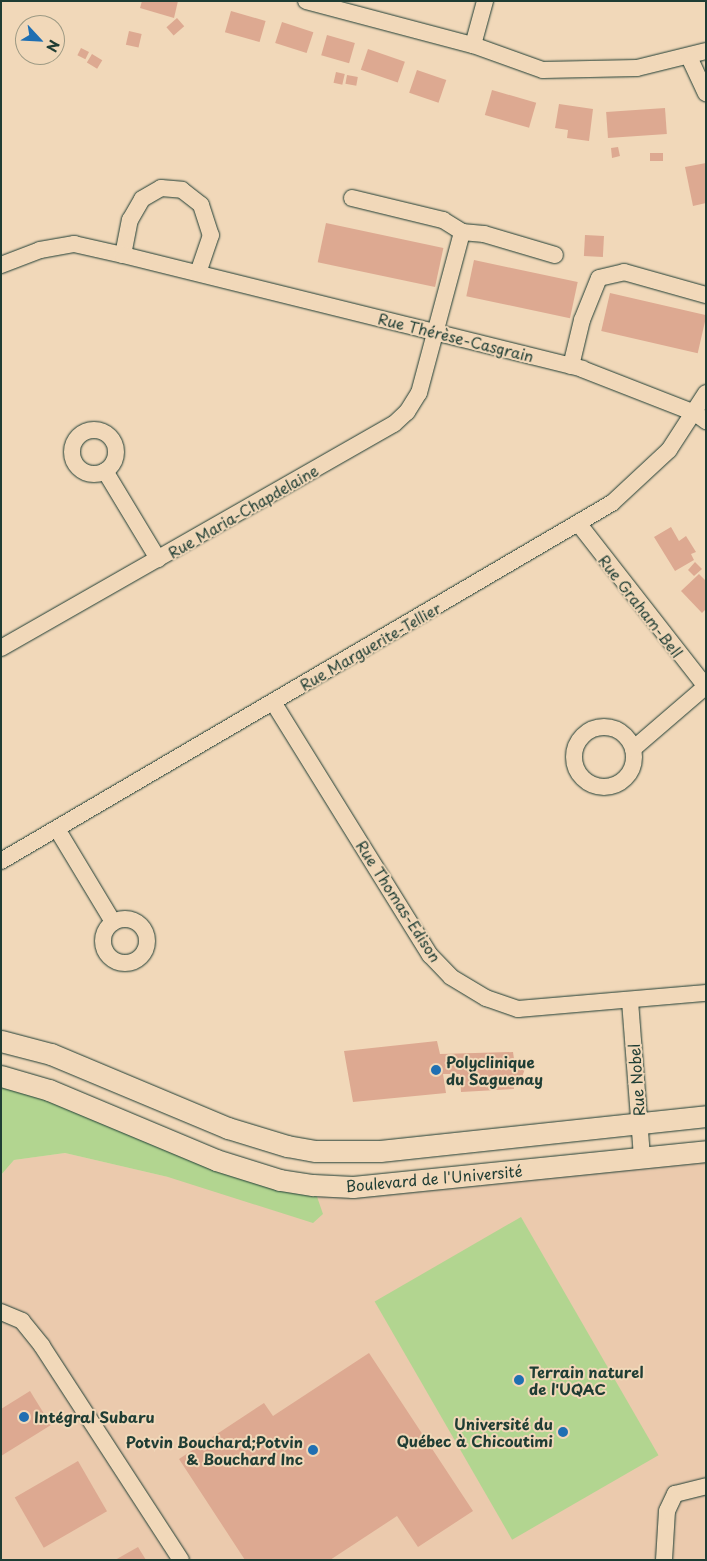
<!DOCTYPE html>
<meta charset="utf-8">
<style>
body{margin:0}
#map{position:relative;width:707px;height:1561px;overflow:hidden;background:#f1d8b9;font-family:"Playpen Sans",sans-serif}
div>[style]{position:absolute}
.built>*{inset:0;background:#ebcaad}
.green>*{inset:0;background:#b2d590;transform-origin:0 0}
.building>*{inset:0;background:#dda991;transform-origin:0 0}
.roads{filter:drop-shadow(0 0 1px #1f3d34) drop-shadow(0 0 1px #1f3d34)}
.minor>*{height:16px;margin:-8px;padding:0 8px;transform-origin:8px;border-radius:8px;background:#f1d8b9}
.minor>.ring{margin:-8px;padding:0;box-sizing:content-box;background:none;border:16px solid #f1d8b9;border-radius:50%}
.major>*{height:21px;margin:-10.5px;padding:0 10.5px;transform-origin:10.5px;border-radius:10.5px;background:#f1d8b9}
.dots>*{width:14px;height:14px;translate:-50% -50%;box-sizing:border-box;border:2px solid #f1d8b9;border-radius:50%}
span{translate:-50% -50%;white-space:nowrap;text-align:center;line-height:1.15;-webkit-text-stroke:4px #f1d8b9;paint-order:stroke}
.street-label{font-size:15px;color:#1f3d34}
.poi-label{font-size:15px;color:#1f3d34;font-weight:700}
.left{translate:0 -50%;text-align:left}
.right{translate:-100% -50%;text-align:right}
.frame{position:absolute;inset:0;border:2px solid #1f3d34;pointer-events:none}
.north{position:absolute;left:15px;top:15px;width:50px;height:50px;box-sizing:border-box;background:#f1d8b9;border:1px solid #9d9a84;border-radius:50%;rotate:115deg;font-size:14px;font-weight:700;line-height:20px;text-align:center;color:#1f3d34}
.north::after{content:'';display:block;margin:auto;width:18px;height:22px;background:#1f6fb2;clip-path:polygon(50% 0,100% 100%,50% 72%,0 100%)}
</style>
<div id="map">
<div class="built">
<i style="clip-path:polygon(65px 1153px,168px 1177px,313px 1185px,706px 1157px,706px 1560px,1px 1560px,1px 1175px,14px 1160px)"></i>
</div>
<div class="green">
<i style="clip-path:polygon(1px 1076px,313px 1185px,323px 1214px,313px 1223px,168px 1177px,65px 1153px,14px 1160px,1px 1175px)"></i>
<i style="left:521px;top:1217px;width:275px;height:169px;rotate:60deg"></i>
</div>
<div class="building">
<i style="clip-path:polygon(142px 1px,178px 1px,174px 18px,140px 8px)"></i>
<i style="left:231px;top:11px;width:36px;height:22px;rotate:16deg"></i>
<i style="left:177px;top:18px;width:11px;height:14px;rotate:49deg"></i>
<i style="left:282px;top:22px;width:33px;height:22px;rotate:18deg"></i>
<i style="left:129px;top:31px;width:13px;height:14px;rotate:13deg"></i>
<i style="left:327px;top:35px;width:29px;height:21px;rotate:16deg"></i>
<i style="left:81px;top:48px;width:9px;height:8px;rotate:27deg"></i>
<i style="left:368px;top:49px;width:39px;height:22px;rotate:19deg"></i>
<i style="left:92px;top:54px;width:12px;height:10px;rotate:31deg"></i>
<i style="left:417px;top:70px;width:31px;height:24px;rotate:19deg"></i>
<i style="left:336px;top:72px;width:9px;height:11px;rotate:13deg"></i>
<i style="left:347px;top:75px;width:11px;height:9px;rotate:10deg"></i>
<i style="left:492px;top:90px;width:46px;height:26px;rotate:16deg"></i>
<i style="clip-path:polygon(559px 104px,593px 109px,589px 141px,567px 138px,568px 130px,555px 128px)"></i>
<i style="left:665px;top:108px;width:26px;height:59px;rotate:86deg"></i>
<i style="clip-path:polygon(618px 147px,620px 156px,612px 158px,611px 148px)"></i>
<i style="left:663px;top:153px;width:8px;height:13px;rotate:90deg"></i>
<i style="clip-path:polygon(706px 163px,706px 203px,693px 206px,685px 167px)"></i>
<i style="left:326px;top:223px;width:120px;height:40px;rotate:12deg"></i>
<i style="left:585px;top:235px;width:19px;height:21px;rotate:3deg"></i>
<i style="left:474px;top:260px;width:106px;height:37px;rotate:12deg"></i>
<i style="left:610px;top:293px;width:99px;height:39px;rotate:13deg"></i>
<i style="clip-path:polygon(671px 527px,679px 541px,686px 536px,696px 552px,691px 554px,694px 560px,675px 571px,654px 537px)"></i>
<i style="clip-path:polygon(695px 562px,702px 569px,694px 576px,688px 570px)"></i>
<i style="clip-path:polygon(699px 574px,706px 581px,706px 609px,702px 613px,681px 591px)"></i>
<i style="clip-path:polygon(437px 1041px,440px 1054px,513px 1052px,515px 1066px,526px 1066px,522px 1077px,512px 1078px,514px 1089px,461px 1092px,460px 1074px,443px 1074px,446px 1093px,353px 1102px,344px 1051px)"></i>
<i style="clip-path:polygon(369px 1353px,473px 1511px,418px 1547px,397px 1516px,330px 1560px,245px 1560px,179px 1459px,264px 1403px,273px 1416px)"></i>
<i style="clip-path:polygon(30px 1391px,51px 1425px,1px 1456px,1px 1409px)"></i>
<i style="left:78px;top:1461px;width:58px;height:73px;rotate:60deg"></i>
<i style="clip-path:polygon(138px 1547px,146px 1560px,115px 1560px)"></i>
</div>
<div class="roads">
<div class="minor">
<i style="left:306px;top:1px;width:173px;rotate:14.8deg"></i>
<i style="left:473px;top:45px;width:74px;rotate:19.7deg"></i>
<i style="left:543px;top:70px;width:94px;rotate:-1.2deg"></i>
<i style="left:637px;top:68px;width:71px;rotate:-13.8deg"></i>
<i style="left:473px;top:45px;width:46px;rotate:-74.7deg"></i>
<i style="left:689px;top:57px;width:40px;rotate:65deg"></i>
<i style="left:352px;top:198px;width:94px;rotate:13.6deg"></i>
<i style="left:443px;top:220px;width:22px;rotate:32deg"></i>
<i style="left:123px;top:255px;width:36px;rotate:-79deg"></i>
<i style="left:130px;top:220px;width:24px;rotate:-60deg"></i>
<i style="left:142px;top:199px;width:22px;rotate:-30deg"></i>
<i style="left:161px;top:188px;width:21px;rotate:5deg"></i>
<i style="left:182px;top:190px;width:24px;rotate:38deg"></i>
<i style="left:201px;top:205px;width:32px;rotate:72deg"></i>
<i style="left:211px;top:235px;width:40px;rotate:108.9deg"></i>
<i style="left:1px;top:265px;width:42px;rotate:-21deg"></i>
<i style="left:40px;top:250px;width:35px;rotate:-10deg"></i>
<i style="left:74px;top:244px;width:50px;rotate:12.7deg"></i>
<i style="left:123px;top:255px;width:473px;rotate:13.9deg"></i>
<i style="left:582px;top:369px;width:121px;rotate:21.3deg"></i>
<i style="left:695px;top:413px;width:14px;rotate:36deg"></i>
<i style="left:571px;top:366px;width:47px;rotate:-76.6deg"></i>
<i style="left:582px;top:320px;width:45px;rotate:-68deg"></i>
<i style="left:599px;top:278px;width:26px;rotate:-13deg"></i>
<i style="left:624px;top:272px;width:85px;rotate:15.7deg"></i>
<i class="ring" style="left:72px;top:430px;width:28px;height:28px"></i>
<i style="left:105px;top:471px;width:103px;rotate:58.9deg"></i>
<i style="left:578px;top:523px;width:208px;rotate:52deg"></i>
<i style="left:1px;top:648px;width:452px;rotate:-29.7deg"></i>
<i style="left:394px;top:424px;width:18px;rotate:-43deg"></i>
<i style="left:407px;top:412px;width:22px;rotate:-58deg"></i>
<i style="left:419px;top:393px;width:167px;rotate:-75deg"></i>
<i style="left:462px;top:232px;width:22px;rotate:5deg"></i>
<i style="left:484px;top:234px;width:74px;rotate:16.5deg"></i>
<i style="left:273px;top:702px;width:298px;rotate:58.2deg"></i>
<i style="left:430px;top:955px;width:30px;rotate:46deg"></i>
<i style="left:451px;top:977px;width:41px;rotate:31deg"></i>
<i style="left:486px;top:998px;width:34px;rotate:19deg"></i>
<i style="left:518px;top:1009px;width:189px;rotate:-4.9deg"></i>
<i class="ring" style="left:574px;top:727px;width:44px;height:44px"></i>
<i style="left:633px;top:749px;width:95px;rotate:-40.7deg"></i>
<i style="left:57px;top:829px;width:109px;rotate:58.9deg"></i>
<i style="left:1px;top:861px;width:708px;rotate:-30.37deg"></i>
<i style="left:612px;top:503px;width:78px;rotate:-42.9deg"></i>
<i style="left:669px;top:450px;width:68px;rotate:-57deg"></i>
<i class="ring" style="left:103px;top:919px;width:28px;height:28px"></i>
<i style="left:630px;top:1001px;width:157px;rotate:85.6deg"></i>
<i style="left:1px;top:1312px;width:23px;rotate:23deg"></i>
<i style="left:22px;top:1321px;width:32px;rotate:51deg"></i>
<i style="left:42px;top:1346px;width:255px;rotate:57deg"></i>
<i style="left:664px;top:1560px;width:49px;rotate:-86.5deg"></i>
<i style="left:667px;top:1511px;width:19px;rotate:-65deg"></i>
<i style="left:675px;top:1494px;width:32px;rotate:-14deg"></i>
</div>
<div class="major">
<i style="left:1px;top:1041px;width:52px;rotate:14.6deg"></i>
<i style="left:51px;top:1054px;width:192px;rotate:22.7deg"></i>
<i style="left:228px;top:1128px;width:62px;rotate:17deg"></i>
<i style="left:287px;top:1146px;width:29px;rotate:10deg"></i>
<i style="left:316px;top:1151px;width:64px"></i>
<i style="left:380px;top:1151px;width:328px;rotate:-6.1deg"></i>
<i style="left:1px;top:1076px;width:50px;rotate:16.3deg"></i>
<i style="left:49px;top:1090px;width:181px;rotate:22.7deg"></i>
<i style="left:216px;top:1160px;width:67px;rotate:17.4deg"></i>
<i style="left:280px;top:1180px;width:33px;rotate:9deg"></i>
<i style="left:313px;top:1185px;width:40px;rotate:2.9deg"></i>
<i style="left:353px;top:1187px;width:355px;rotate:-5.8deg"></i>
</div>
</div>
<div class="dots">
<i style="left:436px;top:1070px;background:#1f6fb2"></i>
<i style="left:519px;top:1380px;background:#1f6fb2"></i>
<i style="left:24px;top:1417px;background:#1f6fb2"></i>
<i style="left:563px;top:1432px;background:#1f6fb2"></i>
<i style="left:313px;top:1450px;background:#1f6fb2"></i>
</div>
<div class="street-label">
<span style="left:456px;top:337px;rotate:14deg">Rue Thérèse-Casgrain</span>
<span style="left:243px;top:511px;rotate:-30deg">Rue Maria-Chapdelaine</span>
<span style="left:641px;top:606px;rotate:52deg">Rue Graham-Bell</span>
<span style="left:370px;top:646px;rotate:-30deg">Rue Marguerite-Tellier</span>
<span style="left:399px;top:901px;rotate:57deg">Rue Thomas-Edison</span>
<span style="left:636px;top:1080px;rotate:-94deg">Rue Nobel</span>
<span style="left:434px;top:1178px;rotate:-5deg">Boulevard de l'Université</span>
</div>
<div class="poi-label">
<span class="left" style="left:446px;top:1070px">Polyclinique<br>du Saguenay</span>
<span class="left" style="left:529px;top:1380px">Terrain naturel<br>de l'UQAC</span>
<span class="left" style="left:34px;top:1417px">Intégral Subaru</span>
<span class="right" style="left:553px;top:1432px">Université du<br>Québec à Chicoutimi</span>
<span class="right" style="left:303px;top:1450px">Potvin Bouchard;Potvin<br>&amp; Bouchard Inc</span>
</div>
<div class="frame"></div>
<div class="north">N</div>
</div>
